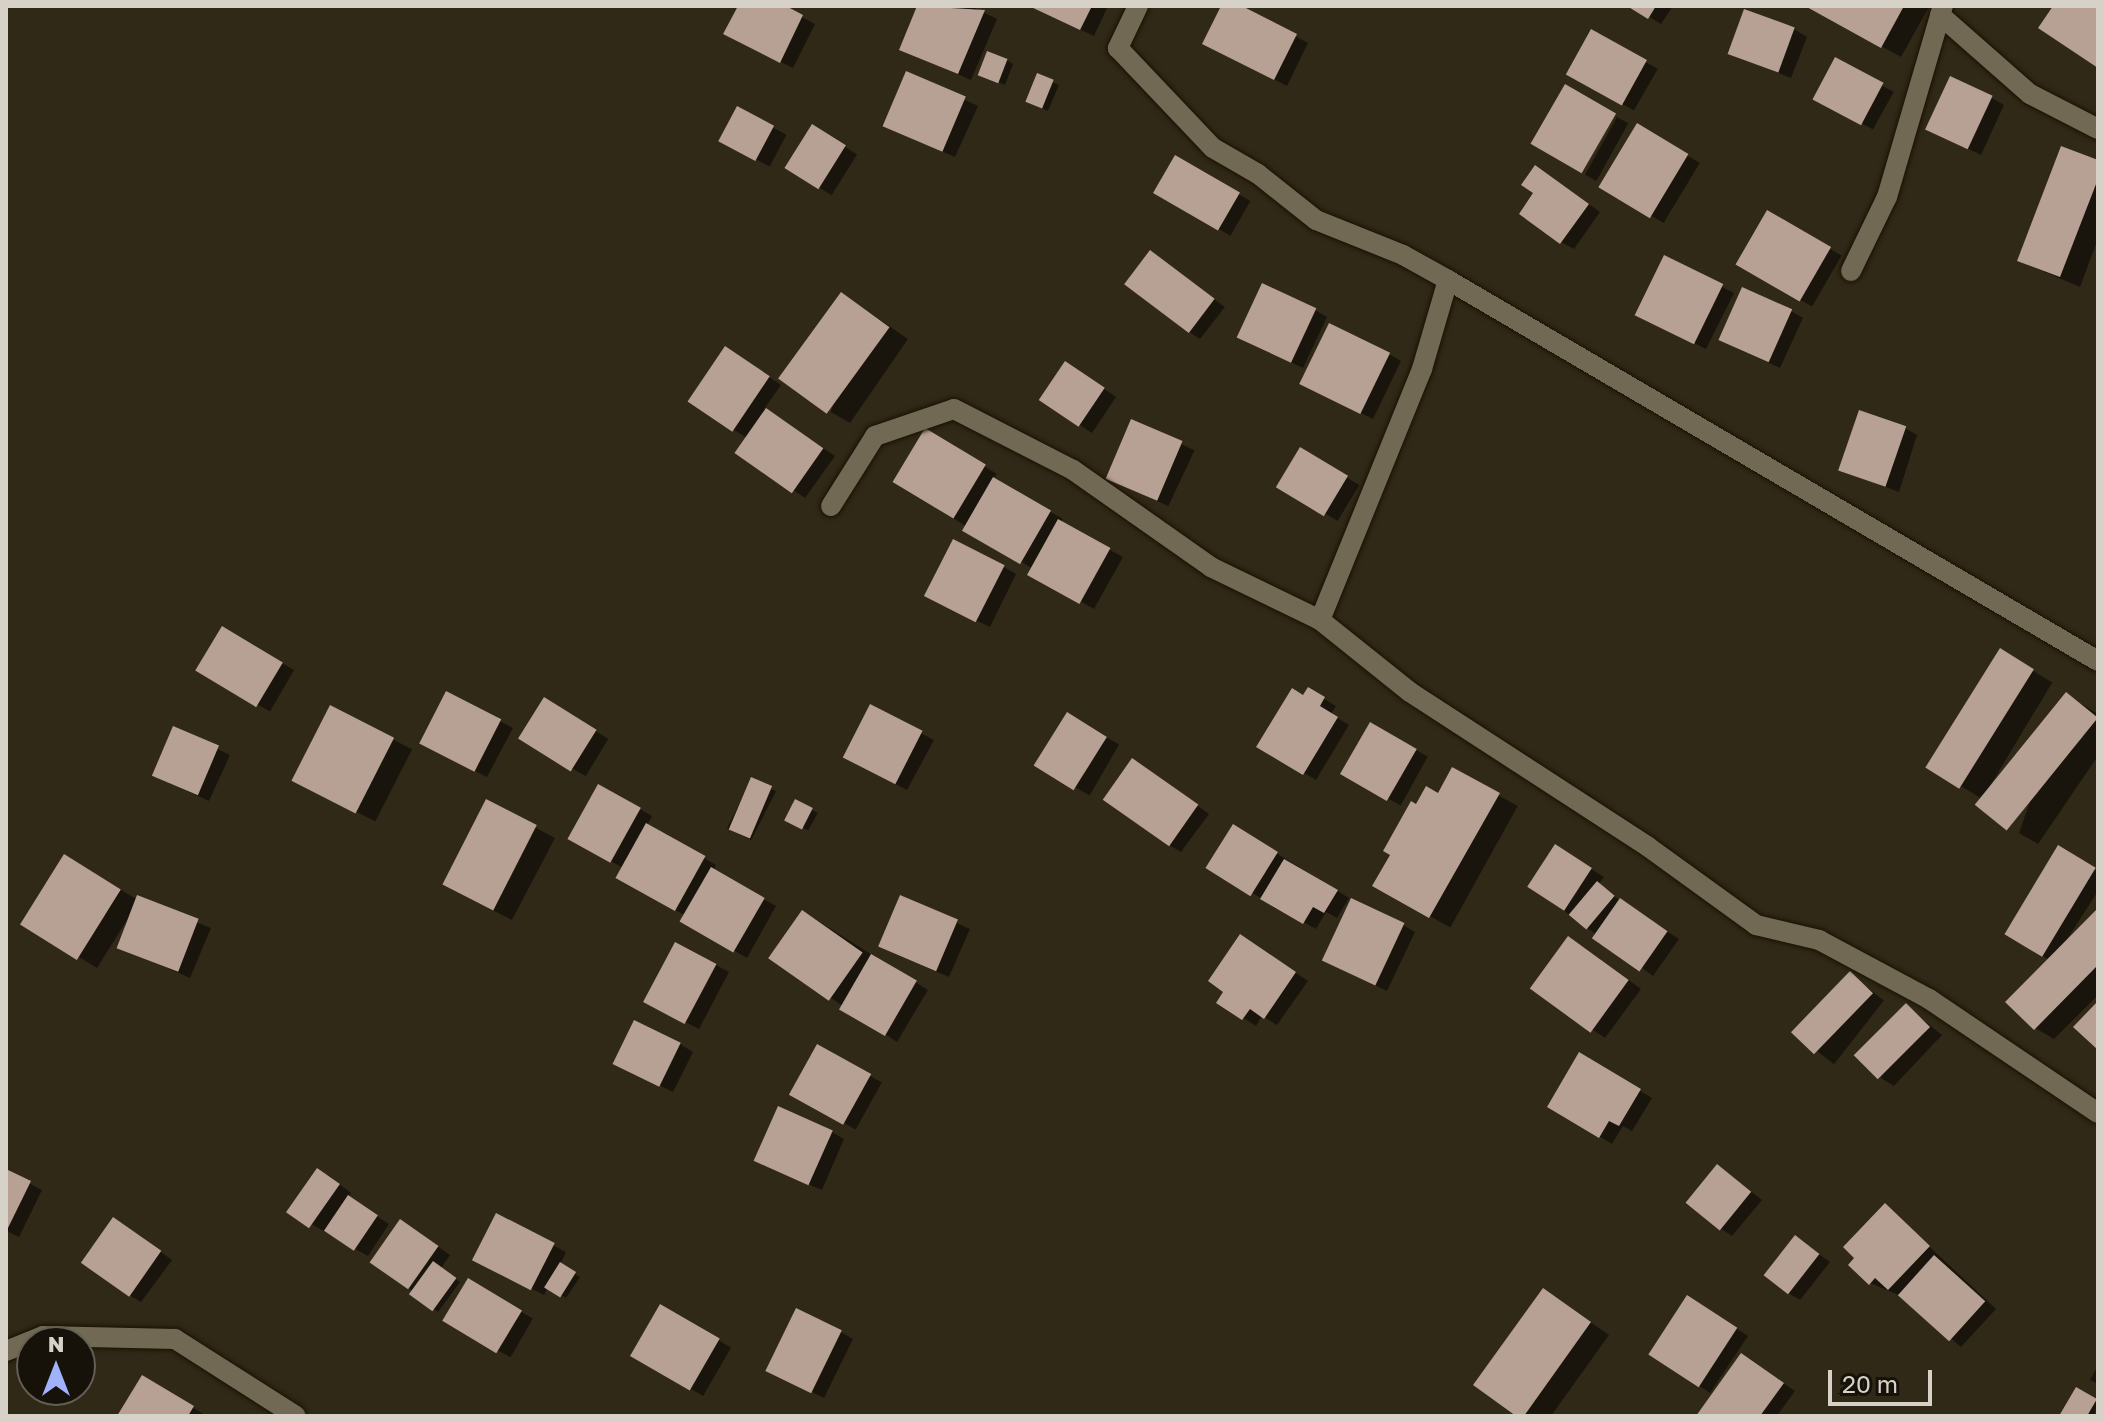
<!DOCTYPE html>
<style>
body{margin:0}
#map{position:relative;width:2104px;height:1422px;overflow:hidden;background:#312917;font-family:"Golos Text",sans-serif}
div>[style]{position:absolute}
.shadow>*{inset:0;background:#0007;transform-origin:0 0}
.building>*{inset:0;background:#b7a094;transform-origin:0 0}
.roads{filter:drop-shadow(0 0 2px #191102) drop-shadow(0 0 2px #191102)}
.street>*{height:20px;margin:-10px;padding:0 10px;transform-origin:10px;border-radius:10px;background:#726955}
span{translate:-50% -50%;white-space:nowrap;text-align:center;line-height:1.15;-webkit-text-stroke:8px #16120a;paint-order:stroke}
.frame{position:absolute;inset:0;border:8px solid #d7d2c7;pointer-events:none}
.north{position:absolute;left:16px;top:1326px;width:80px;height:80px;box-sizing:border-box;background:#16120a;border:2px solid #635f56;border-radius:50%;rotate:0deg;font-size:22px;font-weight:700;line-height:32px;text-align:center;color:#d7d2c7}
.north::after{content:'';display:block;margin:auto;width:28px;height:36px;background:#a1b2fd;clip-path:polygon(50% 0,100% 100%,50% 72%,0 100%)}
.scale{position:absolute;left:1828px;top:1370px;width:104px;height:36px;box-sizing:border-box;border:4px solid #d7d2c7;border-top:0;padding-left:10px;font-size:24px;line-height:28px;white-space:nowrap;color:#d7d2c7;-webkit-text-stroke:6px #16120a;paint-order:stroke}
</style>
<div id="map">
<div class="shadow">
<i style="clip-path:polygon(740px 6px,781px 6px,815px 24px,793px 68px,738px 41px)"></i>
<i style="clip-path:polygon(919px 6px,971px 6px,997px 19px,971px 80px,901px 49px)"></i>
<i style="clip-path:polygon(1031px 6px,1108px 6px,1094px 36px)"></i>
<i style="clip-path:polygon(1224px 6px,1237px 6px,1308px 43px,1287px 86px,1217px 50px)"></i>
<i style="clip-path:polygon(1631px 6px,1673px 6px,1661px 24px)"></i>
<i style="clip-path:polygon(1809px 6px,1927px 6px,1929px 7px,1901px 57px)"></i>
<i style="clip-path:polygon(1794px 29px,1807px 37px,1791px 78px,1730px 53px)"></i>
<i style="left:1592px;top:31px;width:76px;height:48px;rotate:30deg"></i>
<i style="clip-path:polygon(1007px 60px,1013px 64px,1005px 85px,986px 77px)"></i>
<i style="left:1836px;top:60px;width:66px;height:43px;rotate:29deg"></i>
<i style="clip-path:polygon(907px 73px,978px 106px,955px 157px,897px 132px)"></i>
<i style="clip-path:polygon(1038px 76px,1059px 85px,1048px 111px,1032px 104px)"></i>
<i style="clip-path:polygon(1992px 98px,2004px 105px,1981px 155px,1940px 135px)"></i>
<i style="left:738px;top:109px;width:55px;height:36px;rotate:28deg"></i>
<i style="left:1617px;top:117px;width:13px;height:66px;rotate:29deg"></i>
<i style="left:1638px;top:126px;width:72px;height:70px;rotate:31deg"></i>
<i style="left:813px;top:127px;width:52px;height:48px;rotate:32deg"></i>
<i style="left:1176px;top:158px;width:86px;height:40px;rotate:30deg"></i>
<i style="clip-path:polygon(2098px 163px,2098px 239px,2080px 287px,2019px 261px)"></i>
<i style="clip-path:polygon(1548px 175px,1600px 212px,1574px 249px,1561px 242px)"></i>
<i style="left:1768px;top:213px;width:85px;height:59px;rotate:30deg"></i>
<i style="clip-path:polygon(1151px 253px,1225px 307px,1200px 339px,1188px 331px)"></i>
<i style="clip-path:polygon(1665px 258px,1734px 293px,1706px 349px,1650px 321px)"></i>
<i style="clip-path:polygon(860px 306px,908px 339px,850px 423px,831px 412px)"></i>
<i style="clip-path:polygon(1315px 310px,1327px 317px,1303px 368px,1250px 343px)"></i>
<i style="clip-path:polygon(1791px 311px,1803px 318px,1780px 368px,1732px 346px)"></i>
<i style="clip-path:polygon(1389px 354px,1401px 361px,1373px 419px,1314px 390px)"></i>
<i style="clip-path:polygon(738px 356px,781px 385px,764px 409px,835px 456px,805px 498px,737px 452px,747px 438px,733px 429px)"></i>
<i style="clip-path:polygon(1078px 371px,1116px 397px,1092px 433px,1041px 399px)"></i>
<i style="left:1132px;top:421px;width:69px;height:62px;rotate:25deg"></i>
<i style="clip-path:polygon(1905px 428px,1917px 435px,1899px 492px,1842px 470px)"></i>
<i style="clip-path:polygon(926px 431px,997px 474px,993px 479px,1063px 519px,1060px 523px,1123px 557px,1094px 609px,1031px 574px,1033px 569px,895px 481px)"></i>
<i style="left:1301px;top:450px;width:68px;height:42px;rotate:31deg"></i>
<i style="clip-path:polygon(1004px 567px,1016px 574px,990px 627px,939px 602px)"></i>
<i style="left:223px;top:629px;width:82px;height:48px;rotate:30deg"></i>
<i style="left:2000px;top:651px;width:61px;height:136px;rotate:31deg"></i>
<i style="clip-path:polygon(447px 693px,513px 728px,487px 777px,434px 749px)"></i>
<i style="clip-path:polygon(2067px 695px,2098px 714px,2098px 756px,2038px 844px,2019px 833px)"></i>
<i style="clip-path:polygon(1321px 697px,1336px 706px,1331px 714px,1349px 725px,1316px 780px,1259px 746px)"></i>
<i style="left:544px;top:700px;width:75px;height:44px;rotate:31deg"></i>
<i style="clip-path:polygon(871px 707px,934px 740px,907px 790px,857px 764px)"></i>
<i style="left:331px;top:708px;width:91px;height:81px;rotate:27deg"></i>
<i style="left:1068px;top:715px;width:59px;height:59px;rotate:30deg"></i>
<i style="left:1371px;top:725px;width:65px;height:56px;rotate:29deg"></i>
<i style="clip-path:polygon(174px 728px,230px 755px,209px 801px,165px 781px)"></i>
<i style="clip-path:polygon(1145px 768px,1209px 814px,1181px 852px,1169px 845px)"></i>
<i style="left:1453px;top:770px;width:74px;height:139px;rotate:29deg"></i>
<i style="left:752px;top:779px;width:27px;height:55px;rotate:27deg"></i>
<i style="clip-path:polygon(599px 786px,652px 816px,647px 826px,716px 865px,713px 871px,776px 906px,747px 958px,683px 921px,686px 916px,618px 877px,623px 868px,569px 837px)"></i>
<i style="left:796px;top:801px;width:25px;height:20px;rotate:29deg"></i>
<i style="clip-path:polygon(487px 802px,555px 838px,512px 920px,463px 895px)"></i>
<i style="clip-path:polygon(1234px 827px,1349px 898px,1337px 918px,1326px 912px,1316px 929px,1208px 868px)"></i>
<i style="clip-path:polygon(2059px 848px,2098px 872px,2098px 891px,2066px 941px,2098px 911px,2098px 995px,2054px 1039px,2035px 1028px,2049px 960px,2005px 933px)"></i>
<i style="clip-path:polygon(1568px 854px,1604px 877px,1599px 884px,1620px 901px,1679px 939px,1653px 976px,1530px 886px)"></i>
<i style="clip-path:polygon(64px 856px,138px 900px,211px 928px,190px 978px,119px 947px,127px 920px,97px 968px,23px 923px)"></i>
<i style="clip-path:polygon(901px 898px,970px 929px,949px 977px,893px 953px)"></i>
<i style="clip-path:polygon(815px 919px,928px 990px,897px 1042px,771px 958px)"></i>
<i style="clip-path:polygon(1403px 925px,1415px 932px,1387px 991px,1336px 966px)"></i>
<i style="clip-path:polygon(1253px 944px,1308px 981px,1277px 1025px,1262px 1016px,1256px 1026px,1219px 1002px)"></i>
<i style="clip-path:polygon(1581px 945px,1641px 989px,1605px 1038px,1532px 988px)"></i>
<i style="clip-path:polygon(716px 965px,729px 972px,699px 1029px,660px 1009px)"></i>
<i style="left:1850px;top:974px;width:43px;height:81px;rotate:38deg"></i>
<i style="clip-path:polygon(1906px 1006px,1942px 1035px,1894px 1086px,1881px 1078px)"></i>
<i style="clip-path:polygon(680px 1044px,693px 1052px,673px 1092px,628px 1070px)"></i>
<i style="left:818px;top:1047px;width:73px;height:54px;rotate:29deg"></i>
<i style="clip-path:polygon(1579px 1055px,1652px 1098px,1632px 1131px,1623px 1126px,1612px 1144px,1549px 1106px)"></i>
<i style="clip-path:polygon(832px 1132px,844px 1139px,822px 1190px,769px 1167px)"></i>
<i style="clip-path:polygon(1718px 1166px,1762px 1200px,1732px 1236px,1720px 1228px)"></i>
<i style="clip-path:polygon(6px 1171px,42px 1190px,19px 1237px,6px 1231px)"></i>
<i style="clip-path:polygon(330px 1177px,351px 1193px,348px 1198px,389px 1224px,368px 1256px,288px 1211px)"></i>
<i style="clip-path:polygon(1885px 1205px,1996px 1309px,1961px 1347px,1901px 1296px,1870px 1283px)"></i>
<i style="clip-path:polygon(497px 1216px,566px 1252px,560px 1265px,580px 1277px,566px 1298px,548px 1287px,544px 1295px,487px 1266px)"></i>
<i style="clip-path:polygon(126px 1227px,172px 1260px,141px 1302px,129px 1295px)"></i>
<i style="clip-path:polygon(413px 1229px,450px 1255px,441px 1268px,460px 1282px,438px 1312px,409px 1288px)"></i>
<i style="clip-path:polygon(1795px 1237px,1830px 1262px,1800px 1300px,1788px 1293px)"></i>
<i style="left:468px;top:1281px;width:75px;height:45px;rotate:30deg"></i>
<i style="clip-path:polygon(1562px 1302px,1609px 1335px,1551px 1416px,1520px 1416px)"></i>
<i style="clip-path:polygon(1700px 1305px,1748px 1336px,1710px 1393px,1698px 1385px)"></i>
<i style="left:661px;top:1307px;width:81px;height:56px;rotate:30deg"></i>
<i style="clip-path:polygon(841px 1332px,853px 1339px,824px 1398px,781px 1377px)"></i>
<i style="clip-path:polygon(1754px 1363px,1795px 1391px,1777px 1416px,1698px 1416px)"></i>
<i style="clip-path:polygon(2098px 1365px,2098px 1384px,2090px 1380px)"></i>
<i style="clip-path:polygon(143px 1377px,205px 1415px,204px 1416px,119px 1416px)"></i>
<i style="clip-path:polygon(2077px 1389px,2098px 1401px,2094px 1416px,2062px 1416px)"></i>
</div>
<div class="building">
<i style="clip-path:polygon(738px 6px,786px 6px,803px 15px,780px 63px,723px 34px)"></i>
<i style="clip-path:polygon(917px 6px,985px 10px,958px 74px,899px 50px)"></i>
<i style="clip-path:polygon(1029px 6px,1092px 6px,1080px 30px)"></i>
<i style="clip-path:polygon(1221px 6px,1242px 6px,1297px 34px,1274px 80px,1202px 44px)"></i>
<i style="clip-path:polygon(1627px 6px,1656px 6px,1648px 19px)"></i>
<i style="clip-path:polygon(1805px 6px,1904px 6px,1881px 48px)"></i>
<i style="clip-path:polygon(2053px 6px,2098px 6px,2098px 68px,2038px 28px)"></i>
<i style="left:1744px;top:9px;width:54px;height:48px;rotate:20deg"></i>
<i style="left:1591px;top:29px;width:64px;height:52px;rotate:29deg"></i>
<i style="left:987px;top:51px;width:22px;height:26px;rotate:21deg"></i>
<i style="left:1835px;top:57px;width:55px;height:48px;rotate:28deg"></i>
<i style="left:906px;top:71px;width:65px;height:60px;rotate:23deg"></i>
<i style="left:1037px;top:73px;width:18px;height:31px;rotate:22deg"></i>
<i style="left:1950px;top:76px;width:47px;height:59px;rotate:25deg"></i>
<i style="left:1565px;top:84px;width:59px;height:69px;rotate:30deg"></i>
<i style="left:737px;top:106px;width:42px;height:40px;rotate:28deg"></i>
<i style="left:1637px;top:123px;width:60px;height:75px;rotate:31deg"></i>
<i style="left:812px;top:124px;width:40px;height:52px;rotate:32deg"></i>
<i style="clip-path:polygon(2061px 146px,2098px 160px,2098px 179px,2060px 277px,2017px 261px)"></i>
<i style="left:1175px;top:155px;width:75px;height:44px;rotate:30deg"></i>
<i style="clip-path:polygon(1535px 165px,1589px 204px,1560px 244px,1519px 214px,1533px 193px,1521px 185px)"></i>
<i style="left:1767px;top:210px;width:74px;height:63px;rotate:30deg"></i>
<i style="left:1150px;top:250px;width:81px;height:43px;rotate:37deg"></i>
<i style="left:1664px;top:255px;width:66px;height:67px;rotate:26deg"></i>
<i style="left:1262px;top:283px;width:60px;height:60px;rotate:25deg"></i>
<i style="left:1742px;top:287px;width:55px;height:58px;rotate:24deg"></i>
<i style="left:841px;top:292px;width:60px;height:107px;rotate:36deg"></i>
<i style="left:1329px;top:323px;width:68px;height:68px;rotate:26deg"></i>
<i style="left:725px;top:346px;width:54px;height:67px;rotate:34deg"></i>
<i style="left:1065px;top:361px;width:48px;height:47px;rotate:34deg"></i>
<i style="left:766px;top:408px;width:70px;height:55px;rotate:35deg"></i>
<i style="left:1859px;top:410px;width:50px;height:64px;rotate:19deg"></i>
<i style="left:1131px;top:419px;width:56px;height:65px;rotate:23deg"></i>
<i style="left:925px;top:428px;width:71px;height:63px;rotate:31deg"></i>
<i style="left:1300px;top:447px;width:56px;height:47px;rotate:31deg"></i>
<i style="left:993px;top:477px;width:67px;height:62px;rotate:30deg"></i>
<i style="left:1058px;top:519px;width:60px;height:64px;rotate:29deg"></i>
<i style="left:953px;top:539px;width:58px;height:64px;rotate:27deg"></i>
<i style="left:222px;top:626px;width:71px;height:52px;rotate:31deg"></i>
<i style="left:2000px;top:648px;width:40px;height:141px;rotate:32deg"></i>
<i style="clip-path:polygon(1308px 687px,1325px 697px,1320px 706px,1338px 717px,1303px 775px,1256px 747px,1292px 688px,1303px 695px)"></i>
<i style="left:446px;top:691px;width:62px;height:59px;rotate:27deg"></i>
<i style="left:2066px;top:692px;width:41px;height:145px;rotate:39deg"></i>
<i style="left:544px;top:697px;width:62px;height:49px;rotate:32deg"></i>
<i style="left:870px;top:704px;width:59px;height:60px;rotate:27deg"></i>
<i style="left:330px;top:705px;width:72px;height:85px;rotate:27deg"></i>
<i style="left:1067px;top:712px;width:47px;height:63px;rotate:32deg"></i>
<i style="left:1370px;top:722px;width:54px;height:60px;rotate:30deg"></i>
<i style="left:173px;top:726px;width:50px;height:54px;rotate:23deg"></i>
<i style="left:1132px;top:758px;width:81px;height:51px;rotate:35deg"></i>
<i style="clip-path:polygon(1452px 767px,1500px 793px,1429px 918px,1372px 886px,1390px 855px,1383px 851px,1411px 801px,1416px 804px,1426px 786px,1438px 793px)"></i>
<i style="left:751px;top:777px;width:23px;height:57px;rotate:23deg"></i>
<i style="left:598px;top:784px;width:49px;height:63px;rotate:29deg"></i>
<i style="left:486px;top:799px;width:57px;height:96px;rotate:27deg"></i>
<i style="left:795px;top:799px;width:20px;height:24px;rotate:27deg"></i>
<i style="left:646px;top:823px;width:68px;height:63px;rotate:29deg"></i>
<i style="left:1233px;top:824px;width:53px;height:52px;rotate:32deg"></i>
<i style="left:1555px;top:844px;width:44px;height:51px;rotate:33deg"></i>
<i style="left:2058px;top:845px;width:44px;height:104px;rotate:31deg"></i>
<i style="left:64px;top:854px;width:67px;height:83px;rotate:32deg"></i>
<i style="clip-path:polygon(1284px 859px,1338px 890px,1324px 913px,1313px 907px,1303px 924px,1260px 899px)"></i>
<i style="left:711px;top:867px;width:62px;height:63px;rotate:30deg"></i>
<i style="left:1597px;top:881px;width:23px;height:44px;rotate:40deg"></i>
<i style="left:137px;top:895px;width:66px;height:57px;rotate:21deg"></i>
<i style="left:900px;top:895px;width:63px;height:56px;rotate:23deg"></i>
<i style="left:1351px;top:898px;width:59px;height:69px;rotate:25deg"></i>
<i style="left:1620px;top:898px;width:58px;height:49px;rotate:35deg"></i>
<i style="clip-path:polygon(2098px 908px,2098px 965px,2034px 1030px,2005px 1002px)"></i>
<i style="left:802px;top:910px;width:74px;height:59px;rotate:35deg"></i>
<i style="clip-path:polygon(1240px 934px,1296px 972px,1264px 1019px,1250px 1009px,1242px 1020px,1216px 1003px,1223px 992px,1208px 981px)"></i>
<i style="left:1568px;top:936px;width:75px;height:65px;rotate:36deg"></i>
<i style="left:675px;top:942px;width:47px;height:68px;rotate:28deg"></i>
<i style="left:871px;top:954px;width:53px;height:64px;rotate:30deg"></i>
<i style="left:1850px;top:971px;width:32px;height:85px;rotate:44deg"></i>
<i style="clip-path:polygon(2098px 1001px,2098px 1050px,2073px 1027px)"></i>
<i style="left:1906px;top:1003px;width:34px;height:74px;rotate:45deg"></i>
<i style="left:634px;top:1020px;width:52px;height:49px;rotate:26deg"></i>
<i style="left:817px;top:1044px;width:62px;height:58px;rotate:29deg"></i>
<i style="clip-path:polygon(1579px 1052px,1641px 1089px,1619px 1126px,1609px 1121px,1599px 1138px,1547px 1107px)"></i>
<i style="left:778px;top:1106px;width:60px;height:60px;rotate:24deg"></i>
<i style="left:1717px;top:1164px;width:44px;height:50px;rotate:39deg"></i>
<i style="left:317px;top:1168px;width:28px;height:54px;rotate:35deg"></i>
<i style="clip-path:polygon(6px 1169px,31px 1181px,6px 1232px)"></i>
<i style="left:348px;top:1195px;width:36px;height:43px;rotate:34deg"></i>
<i style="clip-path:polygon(1885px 1203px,1930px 1246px,1888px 1290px,1875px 1278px,1869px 1285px,1848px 1265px,1854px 1258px,1843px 1247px)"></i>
<i style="left:496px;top:1213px;width:66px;height:53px;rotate:27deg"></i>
<i style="left:113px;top:1217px;width:59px;height:56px;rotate:35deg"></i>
<i style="left:400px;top:1219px;width:47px;height:53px;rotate:35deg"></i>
<i style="left:1795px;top:1235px;width:31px;height:51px;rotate:38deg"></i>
<i style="left:1934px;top:1255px;width:69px;height:54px;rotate:42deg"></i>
<i style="left:433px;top:1261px;width:29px;height:41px;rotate:36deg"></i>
<i style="left:560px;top:1262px;width:19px;height:30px;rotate:32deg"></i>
<i style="left:468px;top:1278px;width:63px;height:50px;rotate:31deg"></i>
<i style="clip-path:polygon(1543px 1288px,1591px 1322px,1524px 1416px,1516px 1416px,1473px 1385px)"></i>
<i style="left:1687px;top:1295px;width:60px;height:71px;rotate:33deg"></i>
<i style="left:660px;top:1304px;width:69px;height:60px;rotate:30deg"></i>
<i style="left:796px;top:1308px;width:51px;height:70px;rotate:26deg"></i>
<i style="clip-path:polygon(1741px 1353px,1784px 1383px,1760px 1416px,1696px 1416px)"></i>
<i style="clip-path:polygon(142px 1375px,194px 1406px,188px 1416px,117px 1416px)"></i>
<i style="clip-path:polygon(2076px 1387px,2097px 1399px,2087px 1416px,2059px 1416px)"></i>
</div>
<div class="roads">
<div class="street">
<i style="left:1138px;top:6px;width:47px;rotate:115.5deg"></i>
<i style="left:1118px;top:48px;width:138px;rotate:46.5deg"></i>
<i style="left:1213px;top:148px;width:52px;rotate:30deg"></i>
<i style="left:1258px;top:174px;width:74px;rotate:38.4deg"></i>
<i style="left:1316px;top:220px;width:94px;rotate:21.9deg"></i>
<i style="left:1403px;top:255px;width:51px;rotate:29.1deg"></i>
<i style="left:1448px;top:280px;width:93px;rotate:106.3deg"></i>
<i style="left:1422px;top:369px;width:271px;rotate:112.1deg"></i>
<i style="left:1940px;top:15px;width:120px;rotate:41.3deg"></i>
<i style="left:2030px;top:94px;width:76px;rotate:27.2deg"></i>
<i style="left:1851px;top:271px;width:82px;rotate:-64.1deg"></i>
<i style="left:1887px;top:197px;width:199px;rotate:-73.7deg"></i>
<i style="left:1448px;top:280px;width:753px;rotate:30.38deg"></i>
<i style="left:831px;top:506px;width:83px;rotate:-57.8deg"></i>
<i style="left:875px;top:436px;width:83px;rotate:-18.9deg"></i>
<i style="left:954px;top:409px;width:134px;rotate:27.1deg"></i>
<i style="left:1073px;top:470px;width:169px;rotate:35.1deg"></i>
<i style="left:1211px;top:567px;width:121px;rotate:25.9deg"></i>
<i style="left:1320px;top:620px;width:115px;rotate:38.7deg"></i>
<i style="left:1410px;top:692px;width:283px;rotate:33deg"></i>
<i style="left:1647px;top:846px;width:135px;rotate:35.9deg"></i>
<i style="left:1756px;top:925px;width:65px;rotate:13.4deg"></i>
<i style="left:1819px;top:940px;width:125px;rotate:28.2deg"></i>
<i style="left:1929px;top:999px;width:204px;rotate:34deg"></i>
<i style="left:6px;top:1351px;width:40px;rotate:-22deg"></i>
<i style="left:43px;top:1336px;width:132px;rotate:1.3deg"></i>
<i style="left:175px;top:1339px;width:143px;rotate:32.5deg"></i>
</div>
</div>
<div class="frame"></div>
<div class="north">N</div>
<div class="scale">20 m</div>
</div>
